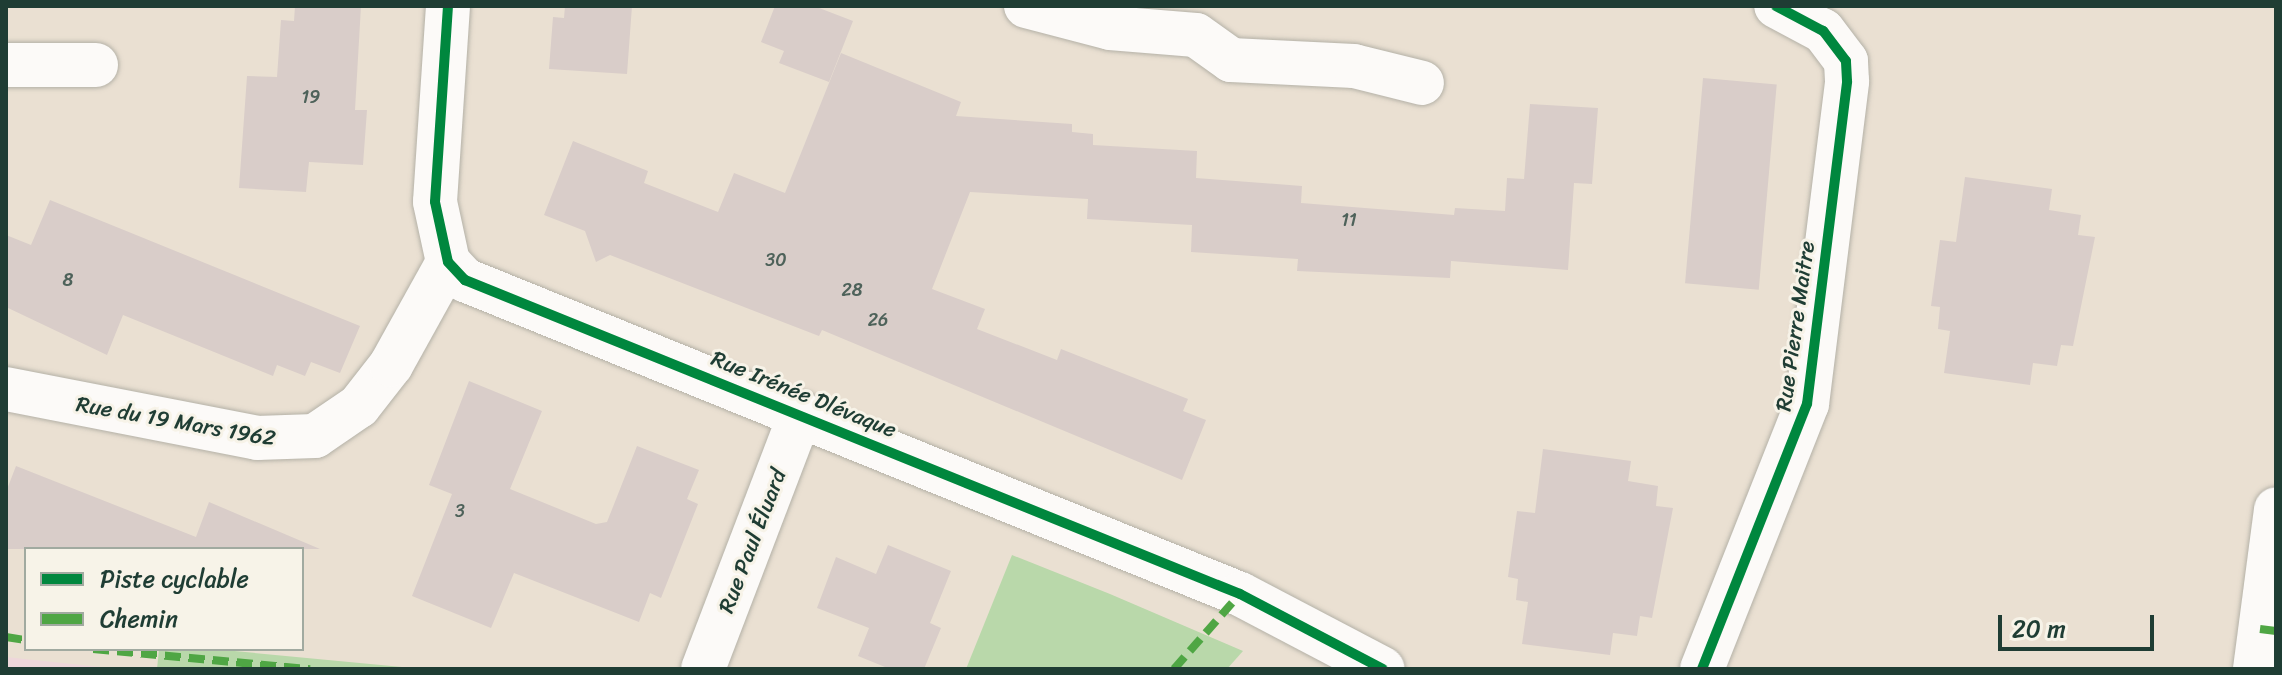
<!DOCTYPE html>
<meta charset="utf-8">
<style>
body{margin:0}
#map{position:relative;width:2282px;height:675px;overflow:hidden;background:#eae0d2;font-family:Sriracha,sans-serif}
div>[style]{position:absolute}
.built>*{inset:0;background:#eed7da}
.green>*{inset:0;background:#b9d8aa}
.building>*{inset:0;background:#d9cdc9;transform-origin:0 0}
.roads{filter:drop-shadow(0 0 2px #b4b1a7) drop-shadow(0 0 2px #b4b1a7)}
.minor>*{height:44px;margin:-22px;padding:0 22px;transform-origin:22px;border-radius:22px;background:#fcfaf8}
.quiet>*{height:8px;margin-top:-4px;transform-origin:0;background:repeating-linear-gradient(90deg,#4fa644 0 16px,transparent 0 24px)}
.cycleway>*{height:10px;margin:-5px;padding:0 5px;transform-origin:5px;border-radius:5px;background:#00873e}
span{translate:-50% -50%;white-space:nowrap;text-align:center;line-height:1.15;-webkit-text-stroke:6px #f7f3e8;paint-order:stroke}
.number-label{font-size:18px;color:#4e625a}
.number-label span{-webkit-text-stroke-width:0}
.street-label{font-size:22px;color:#1f3d34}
.frame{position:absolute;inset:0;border:8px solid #1f3d34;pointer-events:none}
.legend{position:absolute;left:24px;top:547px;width:280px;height:104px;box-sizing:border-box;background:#f7f3e8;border:2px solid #a1aaa0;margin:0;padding:10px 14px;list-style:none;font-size:24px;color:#1f3d34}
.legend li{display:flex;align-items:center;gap:16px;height:40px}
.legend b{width:40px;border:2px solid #a1aaa0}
.scale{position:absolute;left:1998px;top:615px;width:156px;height:36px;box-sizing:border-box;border:4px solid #1f3d34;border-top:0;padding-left:10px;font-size:24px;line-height:28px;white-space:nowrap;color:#1f3d34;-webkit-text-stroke:6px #f7f3e8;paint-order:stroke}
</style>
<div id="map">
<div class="built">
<i style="clip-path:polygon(6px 657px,119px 669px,6px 669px)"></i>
</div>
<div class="green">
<i style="clip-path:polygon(1012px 555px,1110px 594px,1243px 651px,1227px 669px,966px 669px)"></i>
<i style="clip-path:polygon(159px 649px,213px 649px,423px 669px,157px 669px)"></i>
</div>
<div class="building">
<i style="clip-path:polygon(295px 6px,361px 6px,355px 110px,367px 110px,363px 165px,309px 162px,306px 192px,239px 188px,247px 76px,277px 77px,281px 20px,294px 21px)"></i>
<i style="clip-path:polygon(565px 6px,632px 6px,627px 74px,549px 69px,553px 17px,564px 18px)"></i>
<i style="clip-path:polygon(775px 6px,814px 6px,853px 21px,829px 82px,779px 63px,784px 51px,761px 42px)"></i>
<i style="clip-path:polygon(841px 53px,961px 102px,956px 116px,1072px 124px,1072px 132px,1093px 134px,1093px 145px,1197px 151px,1196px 178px,1302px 186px,1301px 203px,1454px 215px,1455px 208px,1505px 211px,1507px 178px,1524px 179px,1530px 104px,1598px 108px,1592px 184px,1574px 183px,1568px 270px,1451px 261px,1450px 278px,1297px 271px,1298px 259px,1191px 252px,1192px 225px,1087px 219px,1088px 199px,970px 192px,932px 289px,985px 309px,977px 329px,1057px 360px,1061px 349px,1188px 399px,1183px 411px,1206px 420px,1182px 480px,822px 330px,819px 336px,610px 255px,596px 262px,585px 231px,544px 215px,573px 141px,648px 171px,644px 183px,718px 212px,734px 173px,785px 193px)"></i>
<i style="left:1703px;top:78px;width:74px;height:206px;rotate:5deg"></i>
<i style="clip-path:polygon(1965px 177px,2052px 189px,2049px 210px,2081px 215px,2078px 235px,2095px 237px,2073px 346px,2061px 345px,2057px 366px,2033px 363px,2030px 385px,1944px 373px,1950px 331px,1938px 329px,1940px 307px,1931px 306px,1940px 240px,1956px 242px)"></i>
<i style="clip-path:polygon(50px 200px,360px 326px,340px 373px,311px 362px,305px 376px,277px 365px,273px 376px,123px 315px,107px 355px,6px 307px,6px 235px,31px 245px)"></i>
<i style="clip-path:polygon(469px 381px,542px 411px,510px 489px,596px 524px,607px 522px,637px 446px,699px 470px,687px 499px,698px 504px,661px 598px,650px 593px,639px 622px,514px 573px,491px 628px,412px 596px,452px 494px,429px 485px)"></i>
<i style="clip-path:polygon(1543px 449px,1631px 461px,1628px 481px,1658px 486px,1656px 506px,1673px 508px,1652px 618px,1640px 616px,1637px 636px,1613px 633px,1610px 655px,1522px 644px,1528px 602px,1516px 600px,1518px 579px,1508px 577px,1517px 511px,1535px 513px)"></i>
<i style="clip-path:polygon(16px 466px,196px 537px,209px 502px,320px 549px,6px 549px,6px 492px)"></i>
<i style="clip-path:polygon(888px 545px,951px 571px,930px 623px,941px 628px,924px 669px,890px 669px,858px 656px,869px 628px,817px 608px,836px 557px,876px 574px)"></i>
</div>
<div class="roads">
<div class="minor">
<i style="left:448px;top:6px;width:196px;rotate:93.8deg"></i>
<i style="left:435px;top:202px;width:61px;rotate:77.8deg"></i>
<i style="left:448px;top:262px;width:25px;rotate:47deg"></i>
<i style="left:465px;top:280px;width:836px;rotate:22.06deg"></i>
<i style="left:1240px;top:594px;width:161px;rotate:27.7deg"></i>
<i style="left:1026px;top:6px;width:87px;rotate:14.7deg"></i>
<i style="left:1110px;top:28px;width:86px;rotate:4.7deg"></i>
<i style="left:1196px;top:35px;width:43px;rotate:35.5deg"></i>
<i style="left:1231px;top:60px;width:123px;rotate:2.8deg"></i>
<i style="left:1354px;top:66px;width:70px;rotate:14deg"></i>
<i style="left:6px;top:65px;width:90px"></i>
<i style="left:6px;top:389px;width:256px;rotate:11deg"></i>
<i style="left:257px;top:438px;width:58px;rotate:-2deg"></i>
<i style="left:315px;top:436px;width:53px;rotate:-34.3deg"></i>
<i style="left:359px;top:406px;width:52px;rotate:-52deg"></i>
<i style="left:391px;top:365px;width:118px;rotate:-61deg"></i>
<i style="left:703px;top:669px;width:274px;rotate:-69.1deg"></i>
<i style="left:1702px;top:669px;width:285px;rotate:-68.4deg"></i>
<i style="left:1807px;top:404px;width:325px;rotate:-82.9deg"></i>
<i style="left:1847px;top:81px;width:20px;rotate:-93deg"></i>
<i style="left:1846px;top:61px;width:38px;rotate:-127deg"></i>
<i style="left:1823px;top:31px;width:53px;rotate:-152deg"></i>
<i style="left:2255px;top:669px;width:161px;rotate:-82.5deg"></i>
</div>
</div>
<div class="quiet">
<i style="left:2260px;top:629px;width:16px;rotate:7deg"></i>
<i style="left:6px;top:637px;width:20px;rotate:9deg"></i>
<i style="left:93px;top:649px;width:218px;rotate:5.3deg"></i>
<i style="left:1174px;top:669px;width:100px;rotate:-48.7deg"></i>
</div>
<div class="cycleway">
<i style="left:448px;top:6px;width:196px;rotate:93.8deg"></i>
<i style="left:435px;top:202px;width:61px;rotate:77.8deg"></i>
<i style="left:448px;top:262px;width:25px;rotate:47deg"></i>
<i style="left:465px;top:280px;width:836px;rotate:22.06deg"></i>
<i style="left:1240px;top:594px;width:161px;rotate:27.7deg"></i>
<i style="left:1702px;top:669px;width:285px;rotate:-68.4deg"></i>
<i style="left:1807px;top:404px;width:325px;rotate:-82.9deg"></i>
<i style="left:1847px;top:81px;width:20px;rotate:-93deg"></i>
<i style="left:1846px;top:61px;width:38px;rotate:-127deg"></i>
<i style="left:1823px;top:31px;width:53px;rotate:-152deg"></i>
</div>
<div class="number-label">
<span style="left:311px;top:97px">19</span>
<span style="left:1349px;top:220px">11</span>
<span style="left:776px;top:260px">30</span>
<span style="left:68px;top:280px">8</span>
<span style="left:852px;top:290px">28</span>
<span style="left:878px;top:320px">26</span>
<span style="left:460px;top:511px">3</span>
</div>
<div class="street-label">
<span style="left:1795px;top:326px;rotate:-82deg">Rue Pierre Maitre</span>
<span style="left:804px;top:394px;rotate:22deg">Rue Irénée Dlévaque</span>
<span style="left:176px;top:421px;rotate:10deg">Rue du 19 Mars 1962</span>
<span style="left:752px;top:541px;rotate:-69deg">Rue Paul Éluard</span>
</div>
<div class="frame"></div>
<ul class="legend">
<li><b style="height:10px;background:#00873e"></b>Piste cyclable</li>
<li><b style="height:10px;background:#4fa644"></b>Chemin</li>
</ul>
<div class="scale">20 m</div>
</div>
